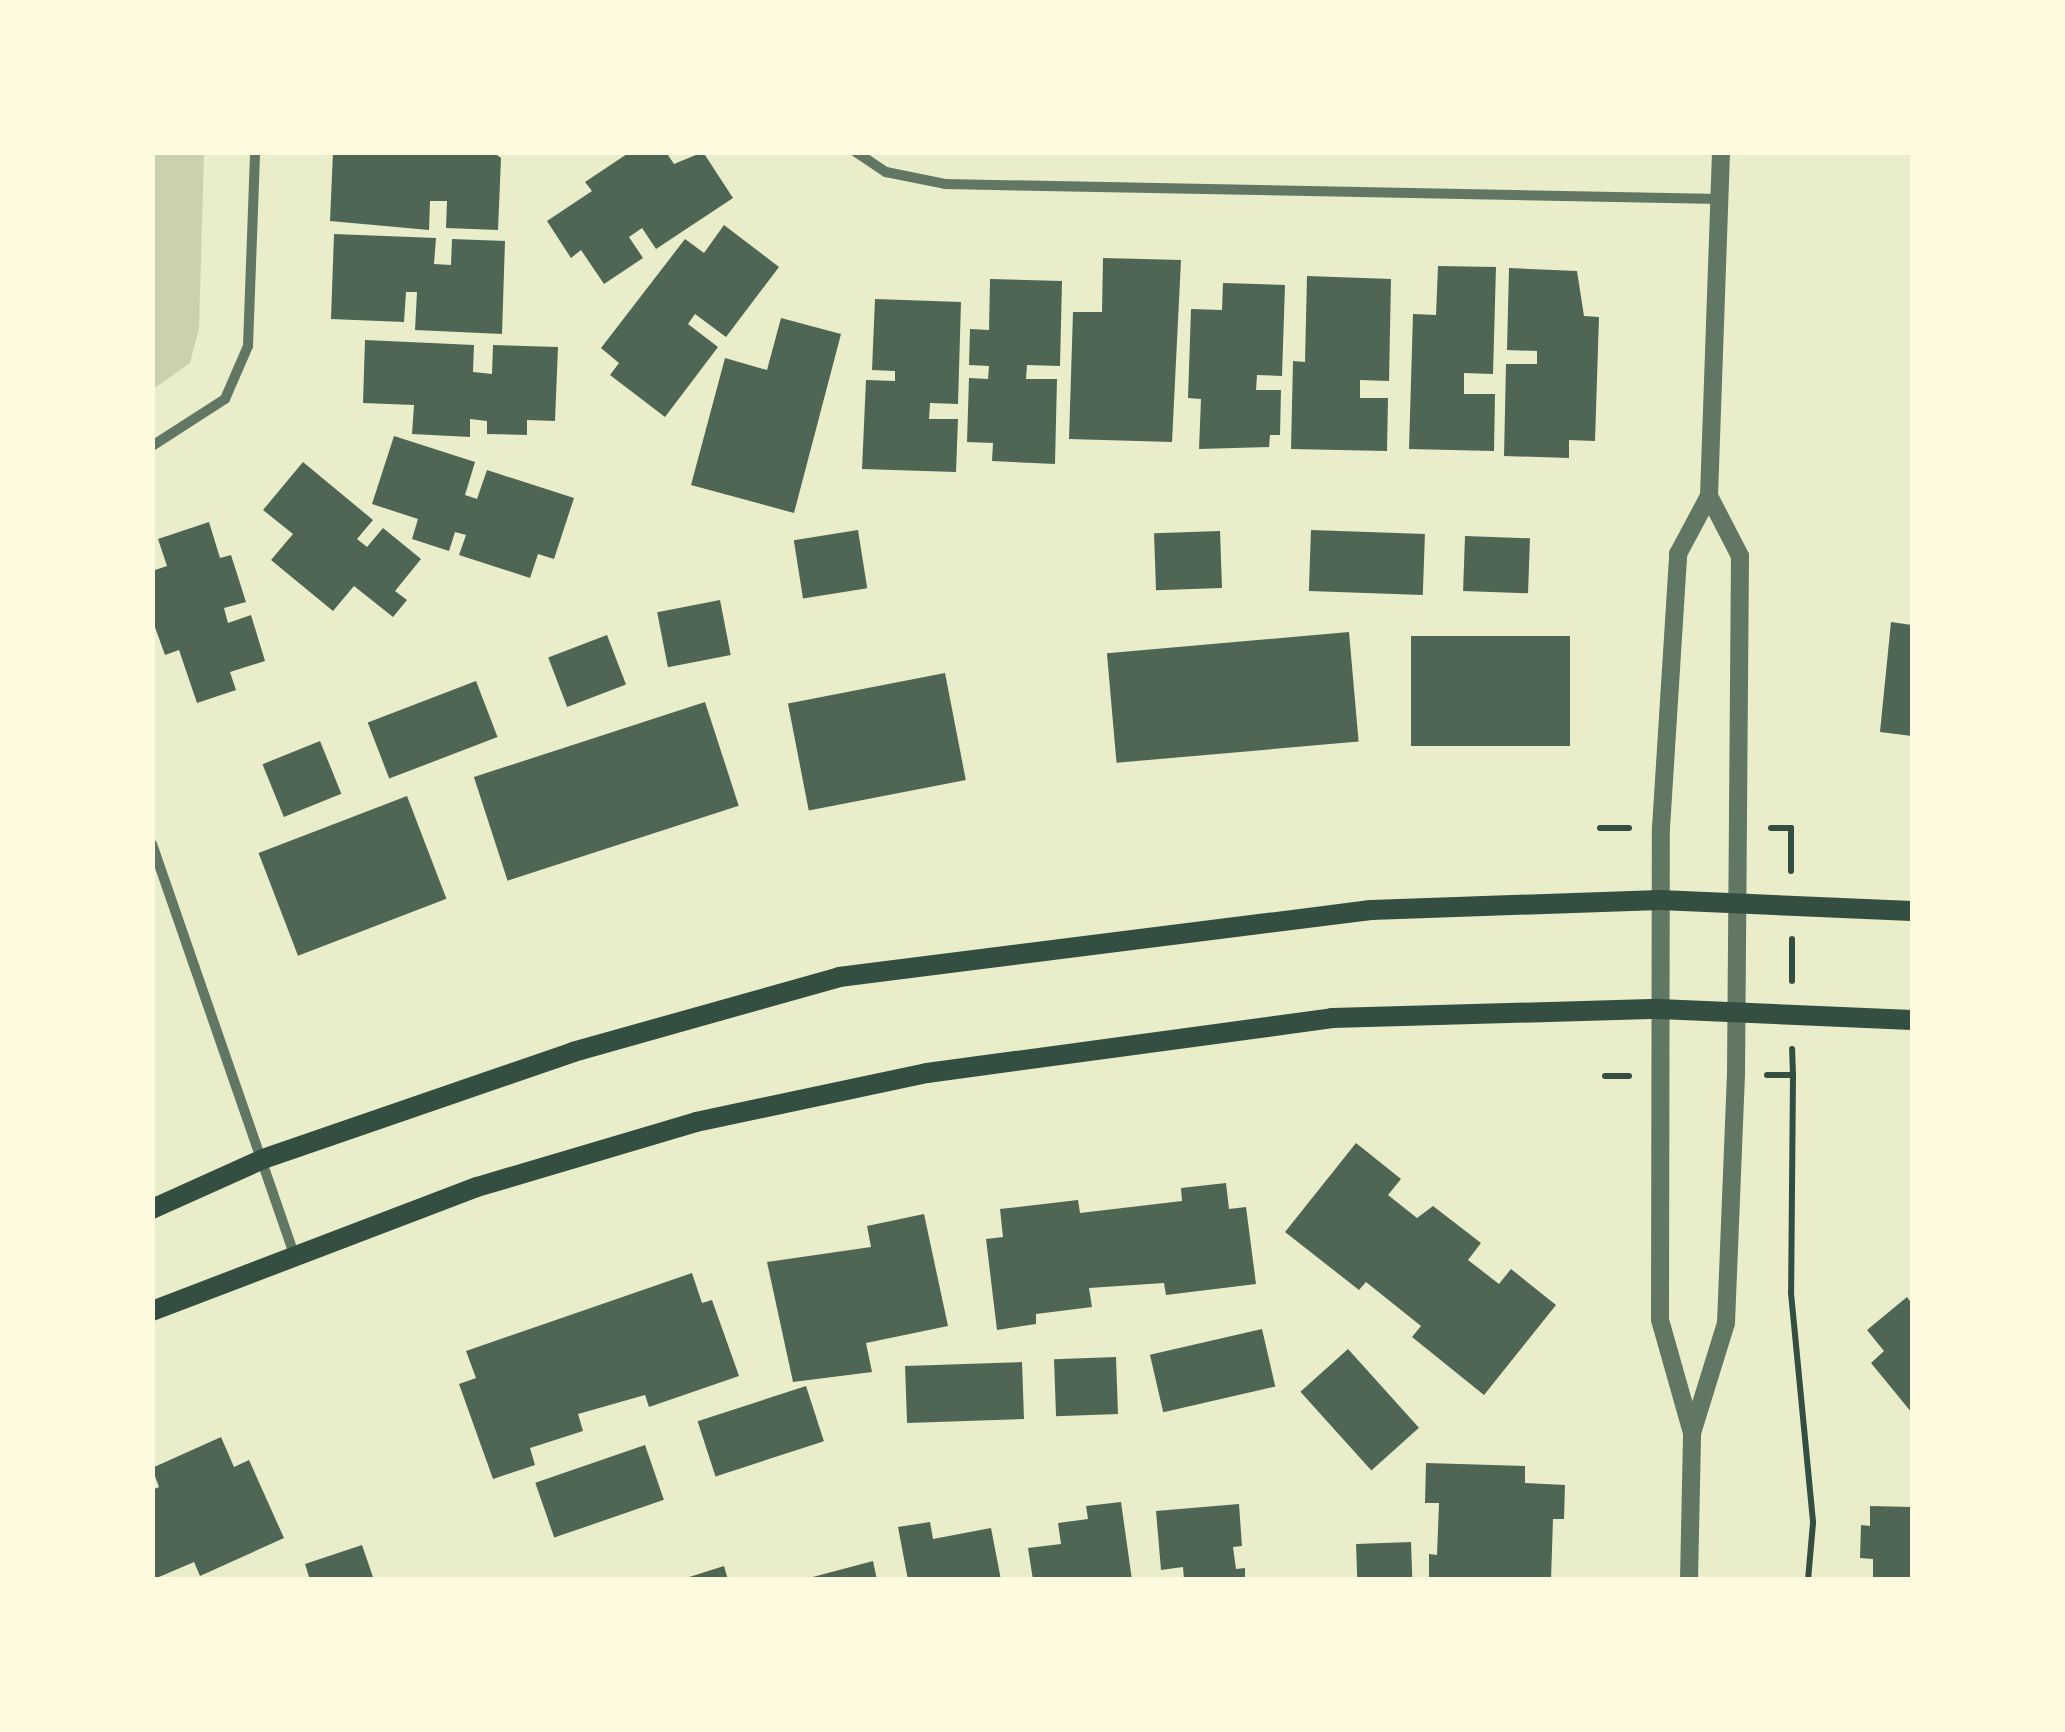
<!DOCTYPE html>
<style>
body{margin:0}
#map{position:relative;width:2065px;height:1732px;overflow:hidden;background:#e9edc9;font-family:Arial,sans-serif}
div>[style]{position:absolute}
.green>*{inset:0;background:#cad2ad}
.building>*{inset:0;background:#4f6655;transform-origin:0 0}
.path>*{height:6px;margin:-3px;padding:0 3px;transform-origin:3px;border-radius:3px;background:#344e41}
.minor>*{height:10px;margin:-5px;padding:0 5px;transform-origin:5px;border-radius:5px;background:#617663}
.tertiary>*{height:18px;margin:-9px;padding:0 9px;transform-origin:9px;border-radius:9px;background:#617663}
.secondary>*{height:20px;margin:-10px;padding:0 10px;transform-origin:10px;border-radius:10px;background:#344e41}
span{translate:-50% -50%;white-space:nowrap;text-align:center;line-height:1.15;-webkit-text-stroke:9px #fefae0;paint-order:stroke}
.frame{position:absolute;inset:0;border:155px solid #fefae0;pointer-events:none}
</style>
<div id="map">
<div class="green">
<i style="clip-path:polygon(153px 152px,204px 153px,199px 328px,190px 363px,153px 389px)"></i>
</div>
<div class="building">
<i style="clip-path:polygon(333px 152px,493px 152px,501px 158px,498px 230px,446px 228px,447px 201px,430px 201px,429px 230px,330px 221px)"></i>
<i style="clip-path:polygon(630px 152px,666px 152px,674px 164px,703px 152px,733px 198px,656px 249px,642px 228px,629px 237px,643px 258px,604px 284px,581px 250px,571px 258px,547px 221px,592px 191px,585px 182px)"></i>
<i style="clip-path:polygon(724px 225px,779px 267px,726px 337px,695px 314px,688px 324px,718px 347px,665px 417px,610px 375px,619px 363px,601px 348px,685px 239px,704px 253px)"></i>
<i style="clip-path:polygon(334px 234px,436px 238px,434px 264px,451px 265px,452px 239px,505px 241px,502px 334px,415px 330px,417px 292px,406px 292px,404px 322px,331px 319px)"></i>
<i style="clip-path:polygon(1103px 258px,1181px 260px,1172px 442px,1069px 439px,1073px 312px,1102px 312px)"></i>
<i style="clip-path:polygon(1438px 266px,1496px 267px,1493px 374px,1464px 373px,1464px 394px,1495px 394px,1494px 451px,1409px 449px,1413px 314px,1436px 315px)"></i>
<i style="clip-path:polygon(1509px 268px,1577px 271px,1584px 316px,1599px 317px,1595px 441px,1569px 440px,1569px 458px,1504px 456px,1506px 364px,1537px 364px,1537px 351px,1507px 350px)"></i>
<i style="clip-path:polygon(1307px 276px,1391px 279px,1389px 381px,1360px 380px,1360px 398px,1388px 398px,1387px 451px,1291px 449px,1293px 361px,1305px 362px)"></i>
<i style="clip-path:polygon(990px 279px,1062px 281px,1060px 366px,1027px 365px,1026px 379px,1057px 379px,1055px 464px,992px 461px,993px 443px,967px 442px,969px 378px,988px 379px,989px 366px,969px 365px,970px 329px,989px 330px)"></i>
<i style="clip-path:polygon(1223px 283px,1285px 285px,1282px 376px,1257px 375px,1256px 390px,1281px 390px,1280px 435px,1270px 435px,1269px 447px,1199px 449px,1201px 399px,1188px 398px,1191px 309px,1222px 310px)"></i>
<i style="clip-path:polygon(875px 299px,961px 302px,958px 404px,930px 403px,929px 419px,958px 419px,956px 472px,862px 469px,866px 380px,895px 381px,895px 371px,872px 370px)"></i>
<i style="clip-path:polygon(781px 318px,841px 334px,794px 513px,691px 485px,725px 358px,767px 370px)"></i>
<i style="clip-path:polygon(365px 340px,474px 345px,473px 372px,492px 374px,493px 345px,558px 347px,555px 421px,527px 420px,527px 435px,487px 434px,487px 421px,470px 419px,470px 437px,412px 434px,414px 405px,363px 403px)"></i>
<i style="clip-path:polygon(394px 436px,475px 462px,465px 495px,477px 499px,487px 470px,574px 498px,554px 559px,538px 554px,530px 578px,459px 555px,466px 535px,455px 532px,449px 551px,412px 539px,418px 519px,372px 504px)"></i>
<i style="clip-path:polygon(303px 462px,373px 520px,357px 539px,367px 547px,383px 528px,421px 559px,395px 591px,407px 600px,393px 617px,354px 586px,333px 611px,271px 560px,293px 534px,263px 510px)"></i>
<i style="clip-path:polygon(209px 522px,220px 558px,231px 555px,246px 602px,224px 608px,228px 623px,251px 615px,265px 661px,230px 672px,236px 690px,197px 703px,179px 650px,165px 655px,152px 619px,152px 571px,167px 566px,158px 539px)"></i>
<i style="left:858px;top:530px;width:59px;height:65px;rotate:81deg"></i>
<i style="left:1311px;top:530px;width:114px;height:61px;rotate:2deg"></i>
<i style="left:1220px;top:531px;width:57px;height:66px;rotate:88deg"></i>
<i style="left:1465px;top:536px;width:65px;height:55px;rotate:2deg"></i>
<i style="left:720px;top:600px;width:56px;height:64px;rotate:79deg"></i>
<i style="clip-path:polygon(1891px 622px,1912px 625px,1912px 736px,1880px 732px)"></i>
<i style="left:1349px;top:632px;width:110px;height:243px;rotate:85deg"></i>
<i style="left:607px;top:635px;width:53px;height:63px;rotate:69deg"></i>
<i style="left:1411px;top:636px;width:159px;height:110px"></i>
<i style="left:945px;top:673px;width:109px;height:160px;rotate:79deg"></i>
<i style="left:476px;top:681px;width:60px;height:116px;rotate:69deg"></i>
<i style="left:705px;top:702px;width:109px;height:243px;rotate:72deg"></i>
<i style="left:320px;top:741px;width:57px;height:62px;rotate:68deg"></i>
<i style="left:407px;top:796px;width:110px;height:159px;rotate:69deg"></i>
<i style="clip-path:polygon(1356px 1143px,1401px 1179px,1388px 1195px,1417px 1218px,1433px 1206px,1481px 1243px,1468px 1260px,1499px 1284px,1511px 1269px,1556px 1305px,1484px 1395px,1412px 1337px,1421px 1326px,1366px 1282px,1359px 1290px,1285px 1232px)"></i>
<i style="clip-path:polygon(1226px 1183px,1229px 1209px,1246px 1207px,1256px 1284px,1166px 1295px,1164px 1283px,1089px 1288px,1092px 1307px,1036px 1314px,1036px 1324px,997px 1330px,986px 1239px,1003px 1237px,1000px 1209px,1078px 1200px,1080px 1213px,1182px 1201px,1181px 1188px)"></i>
<i style="clip-path:polygon(924px 1214px,948px 1326px,866px 1343px,872px 1372px,793px 1382px,767px 1262px,871px 1247px,867px 1226px)"></i>
<i style="clip-path:polygon(692px 1273px,702px 1303px,712px 1300px,739px 1376px,649px 1407px,645px 1395px,578px 1414px,583px 1431px,530px 1448px,535px 1465px,493px 1479px,459px 1384px,476px 1378px,466px 1351px)"></i>
<i style="clip-path:polygon(1907px 1297px,1912px 1304px,1912px 1413px,1871px 1363px,1884px 1351px,1867px 1330px)"></i>
<i style="left:1262px;top:1329px;width:59px;height:115px;rotate:77deg"></i>
<i style="left:1348px;top:1349px;width:106px;height:64px;rotate:48deg"></i>
<i style="left:1116px;top:1357px;width:57px;height:62px;rotate:88deg"></i>
<i style="left:1022px;top:1362px;width:57px;height:117px;rotate:88deg"></i>
<i style="left:806px;top:1386px;width:58px;height:114px;rotate:72deg"></i>
<i style="clip-path:polygon(221px 1437px,234px 1467px,249px 1460px,284px 1538px,200px 1576px,194px 1562px,152px 1580px,152px 1490px,159px 1487px,152px 1468px)"></i>
<i style="left:645px;top:1445px;width:58px;height:116px;rotate:71deg"></i>
<i style="clip-path:polygon(1426px 1463px,1525px 1466px,1525px 1483px,1565px 1485px,1564px 1519px,1553px 1519px,1551px 1580px,1429px 1580px,1429px 1554px,1437px 1555px,1439px 1503px,1425px 1503px)"></i>
<i style="clip-path:polygon(1121px 1502px,1132px 1580px,1033px 1580px,1028px 1548px,1061px 1544px,1058px 1523px,1088px 1519px,1086px 1506px)"></i>
<i style="clip-path:polygon(1239px 1504px,1242px 1546px,1233px 1547px,1236px 1569px,1245px 1568px,1245px 1580px,1184px 1580px,1183px 1567px,1161px 1570px,1156px 1511px)"></i>
<i style="clip-path:polygon(1870px 1506px,1912px 1507px,1912px 1580px,1873px 1580px,1873px 1559px,1860px 1558px,1861px 1525px,1870px 1526px)"></i>
<i style="clip-path:polygon(930px 1522px,933px 1539px,991px 1528px,1001px 1580px,908px 1580px,898px 1527px)"></i>
<i style="left:1411px;top:1542px;width:38px;height:55px;rotate:88deg"></i>
<i style="clip-path:polygon(362px 1545px,374px 1580px,310px 1580px,305px 1564px)"></i>
<i style="clip-path:polygon(873px 1561px,877px 1580px,809px 1580px,809px 1578px)"></i>
<i style="clip-path:polygon(724px 1566px,728px 1580px,683px 1580px,683px 1579px)"></i>
</div>
<div class="path">
<i style="left:1600px;top:828px;width:29px"></i>
<i style="left:1771px;top:828px;width:20px"></i>
<i style="left:1791px;top:828px;width:43px;rotate:90deg"></i>
<i style="left:1792px;top:939px;width:42px;rotate:90deg"></i>
<i style="left:1767px;top:1075px;width:26px"></i>
<i style="left:1793px;top:1075px;width:26px;rotate:-92deg"></i>
<i style="left:1793px;top:1075px;width:218px;rotate:90.5deg"></i>
<i style="left:1791px;top:1293px;width:231px;rotate:84.5deg"></i>
<i style="left:1813px;top:1523px;width:57px;rotate:95deg"></i>
<i style="left:1605px;top:1076px;width:24px"></i>
</div>
<div class="minor">
<i style="left:856px;top:152px;width:36px;rotate:34deg"></i>
<i style="left:886px;top:172px;width:60px;rotate:11.5deg"></i>
<i style="left:945px;top:184px;width:775px;rotate:1.11deg"></i>
<i style="left:152px;top:446px;width:87px;rotate:-32.8deg"></i>
<i style="left:225px;top:399px;width:58px;rotate:-66.5deg"></i>
<i style="left:248px;top:346px;width:194px;rotate:-87.9deg"></i>
<i style="left:152px;top:844px;width:435px;rotate:70.9deg"></i>
</div>
<div class="tertiary">
<i style="left:1692px;top:1433px;width:117px;rotate:-105.8deg"></i>
<i style="left:1660px;top:1320px;width:492px;rotate:-89.9deg"></i>
<i style="left:1661px;top:828px;width:275px;rotate:-86.4deg"></i>
<i style="left:1678px;top:554px;width:66px;rotate:-61.9deg"></i>
<i style="left:1709px;top:496px;width:344px;rotate:-88deg"></i>
<i style="left:1689px;top:1580px;width:147px;rotate:-88.8deg"></i>
<i style="left:1692px;top:1433px;width:115px;rotate:-72.8deg"></i>
<i style="left:1726px;top:1323px;width:248px;rotate:-87.7deg"></i>
<i style="left:1736px;top:1075px;width:519px;rotate:-89.56deg"></i>
<i style="left:1740px;top:556px;width:68px;rotate:-117.3deg"></i>
</div>
<div class="secondary">
<i style="left:152px;top:1209px;width:122px;rotate:-24.2deg"></i>
<i style="left:263px;top:1159px;width:328px;rotate:-19deg"></i>
<i style="left:573px;top:1052px;width:276px;rotate:-15.7deg"></i>
<i style="left:839px;top:977px;width:536px;rotate:-7.18deg"></i>
<i style="left:1371px;top:910px;width:289px;rotate:-2deg"></i>
<i style="left:1660px;top:900px;width:252px;rotate:2.5deg"></i>
<i style="left:152px;top:1311px;width:348px;rotate:-20.9deg"></i>
<i style="left:477px;top:1187px;width:228px;rotate:-16.5deg"></i>
<i style="left:696px;top:1122px;width:236px;rotate:-12deg"></i>
<i style="left:927px;top:1073px;width:409px;rotate:-7.7deg"></i>
<i style="left:1332px;top:1018px;width:327px;rotate:-1.6deg"></i>
<i style="left:1659px;top:1009px;width:253px;rotate:2.5deg"></i>
</div>
<div class="frame"></div>
</div>
